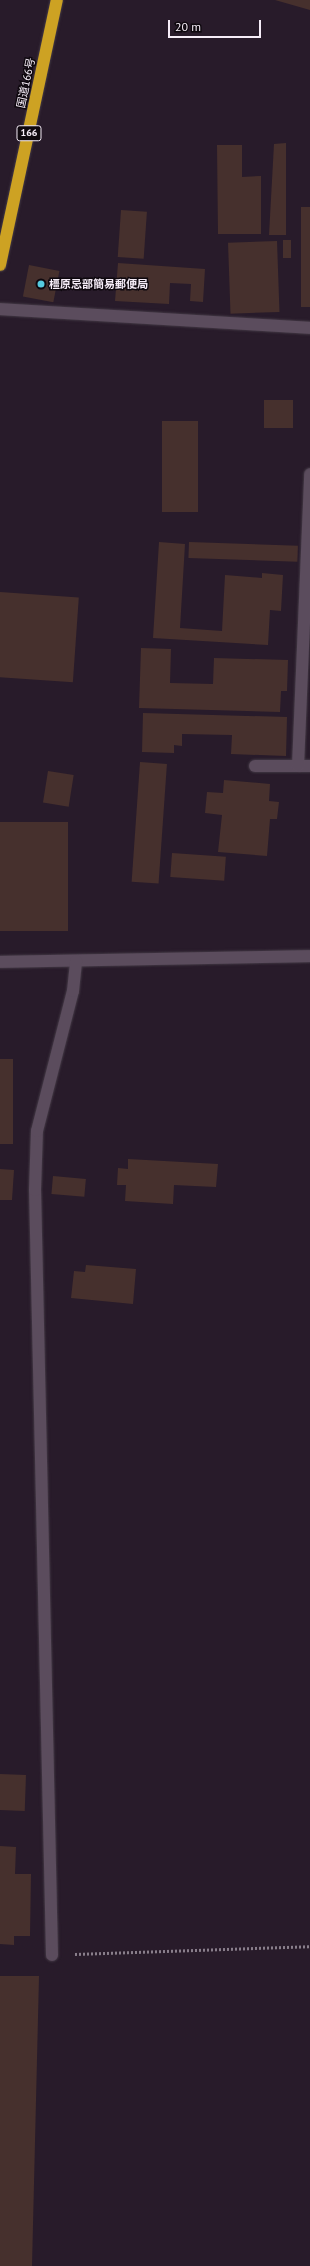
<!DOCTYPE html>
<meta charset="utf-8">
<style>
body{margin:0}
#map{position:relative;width:310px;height:2266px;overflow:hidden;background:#281b2a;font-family:"PT Sans","Noto Sans JP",sans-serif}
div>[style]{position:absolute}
.building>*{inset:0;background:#46302d;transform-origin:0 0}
.path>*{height:2.5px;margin-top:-1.25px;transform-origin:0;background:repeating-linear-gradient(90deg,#897e8b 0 2px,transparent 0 4px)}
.roads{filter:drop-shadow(0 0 1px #433945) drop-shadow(0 0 1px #433945)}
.minor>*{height:12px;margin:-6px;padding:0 6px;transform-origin:6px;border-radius:6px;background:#5b4c5d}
.highway>*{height:12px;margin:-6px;padding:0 6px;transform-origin:6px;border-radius:6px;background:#cda223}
.dots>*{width:11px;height:11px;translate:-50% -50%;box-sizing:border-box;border:2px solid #0e080e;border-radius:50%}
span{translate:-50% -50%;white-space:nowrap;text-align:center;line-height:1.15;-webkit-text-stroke:3px #0e080e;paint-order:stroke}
.shield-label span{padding:1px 3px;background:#0e080e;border:1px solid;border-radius:3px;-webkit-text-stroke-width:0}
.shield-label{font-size:10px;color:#f6edf8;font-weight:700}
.street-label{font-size:11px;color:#f6edf8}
.poi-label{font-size:11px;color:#f6edf8;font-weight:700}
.left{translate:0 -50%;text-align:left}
.scale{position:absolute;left:168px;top:20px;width:93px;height:18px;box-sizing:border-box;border:2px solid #f6edf8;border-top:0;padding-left:5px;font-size:12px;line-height:14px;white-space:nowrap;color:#f6edf8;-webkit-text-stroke:3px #0e080e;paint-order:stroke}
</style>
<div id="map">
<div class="building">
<i style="clip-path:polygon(275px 0,310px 0,310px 10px)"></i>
<i style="clip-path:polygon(286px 143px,286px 235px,269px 235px,274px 144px)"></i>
<i style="clip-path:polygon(217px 145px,242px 145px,242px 177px,261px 176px,261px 234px,218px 234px)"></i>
<i style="left:301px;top:207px;width:9px;height:100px"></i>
<i style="left:121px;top:210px;width:26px;height:47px;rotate:4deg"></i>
<i style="left:291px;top:240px;width:18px;height:8px;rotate:90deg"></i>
<i style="left:277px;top:241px;width:71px;height:49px;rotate:88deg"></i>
<i style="clip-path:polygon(118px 263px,205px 269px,203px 302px,190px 301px,191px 284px,170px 283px,169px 304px,115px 301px)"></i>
<i style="left:29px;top:265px;width:31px;height:32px;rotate:11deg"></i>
<i style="left:264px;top:400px;width:29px;height:28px"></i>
<i style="left:162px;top:421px;width:36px;height:91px"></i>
<i style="clip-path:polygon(159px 542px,185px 544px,180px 628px,222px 631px,225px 575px,262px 578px,262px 573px,283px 575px,281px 611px,270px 610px,268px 645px,153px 638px)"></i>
<i style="left:189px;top:542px;width:109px;height:16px;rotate:2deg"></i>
<i style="left:0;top:592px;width:79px;height:85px;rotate:4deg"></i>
<i style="clip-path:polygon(141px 648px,171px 649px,170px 683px,213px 684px,214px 658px,288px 660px,287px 691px,281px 691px,280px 712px,139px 708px)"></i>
<i style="clip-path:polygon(143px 713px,287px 717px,286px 756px,231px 754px,232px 735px,182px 734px,182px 746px,174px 745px,174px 753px,142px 752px)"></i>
<i style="left:140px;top:762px;width:27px;height:120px;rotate:4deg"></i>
<i style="left:48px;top:771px;width:26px;height:32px;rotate:9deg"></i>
<i style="clip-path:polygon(224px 780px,270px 784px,269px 801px,279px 802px,277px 819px,270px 819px,267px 856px,218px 852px,222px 815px,205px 813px,207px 792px,223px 793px)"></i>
<i style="left:0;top:822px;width:68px;height:109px"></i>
<i style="left:172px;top:853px;width:54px;height:24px;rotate:4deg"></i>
<i style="left:0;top:1059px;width:13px;height:85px"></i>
<i style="clip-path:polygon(128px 1159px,218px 1164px,216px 1187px,174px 1185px,173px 1204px,125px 1201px,126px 1185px,117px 1185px,118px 1168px,128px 1169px)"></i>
<i style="clip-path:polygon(0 1169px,14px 1170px,12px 1200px,0 1200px)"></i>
<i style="left:53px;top:1176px;width:33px;height:18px;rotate:5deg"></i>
<i style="clip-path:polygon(86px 1265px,136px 1269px,133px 1304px,71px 1298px,74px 1271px,85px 1272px)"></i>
<i style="left:0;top:1774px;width:26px;height:36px;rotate:2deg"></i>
<i style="clip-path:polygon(0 1846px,16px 1847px,15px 1874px,31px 1874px,30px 1936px,14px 1936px,14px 1945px,0 1944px)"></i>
<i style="clip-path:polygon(0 1976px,39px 1976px,32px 2266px,0 2266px)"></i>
</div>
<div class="path">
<i style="left:75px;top:1954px;width:235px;rotate:-1.9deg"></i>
</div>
<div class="roads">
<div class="minor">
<i style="left:0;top:309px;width:311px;rotate:3.5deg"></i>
<i style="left:255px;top:766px;width:55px"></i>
<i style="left:298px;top:766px;width:292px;rotate:-87.6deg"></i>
<i style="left:0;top:962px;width:310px;rotate:-1.1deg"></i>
<i style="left:52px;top:1955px;width:765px;rotate:-91.27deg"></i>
<i style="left:35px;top:1190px;width:59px;rotate:-88.1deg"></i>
<i style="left:37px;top:1131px;width:145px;rotate:-75.6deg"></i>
<i style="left:73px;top:991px;width:30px;rotate:-84deg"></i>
</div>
<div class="highway">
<i style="left:0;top:265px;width:271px;rotate:-77.9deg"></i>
</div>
</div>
<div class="dots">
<i style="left:41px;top:284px;background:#55cade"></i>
</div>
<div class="shield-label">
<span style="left:29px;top:133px">166</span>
</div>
<div class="street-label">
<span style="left:26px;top:83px;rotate:-78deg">国道166号</span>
</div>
<div class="poi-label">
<span class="left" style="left:49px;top:284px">橿原忌部簡易郵便局</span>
</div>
<div class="scale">20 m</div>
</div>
